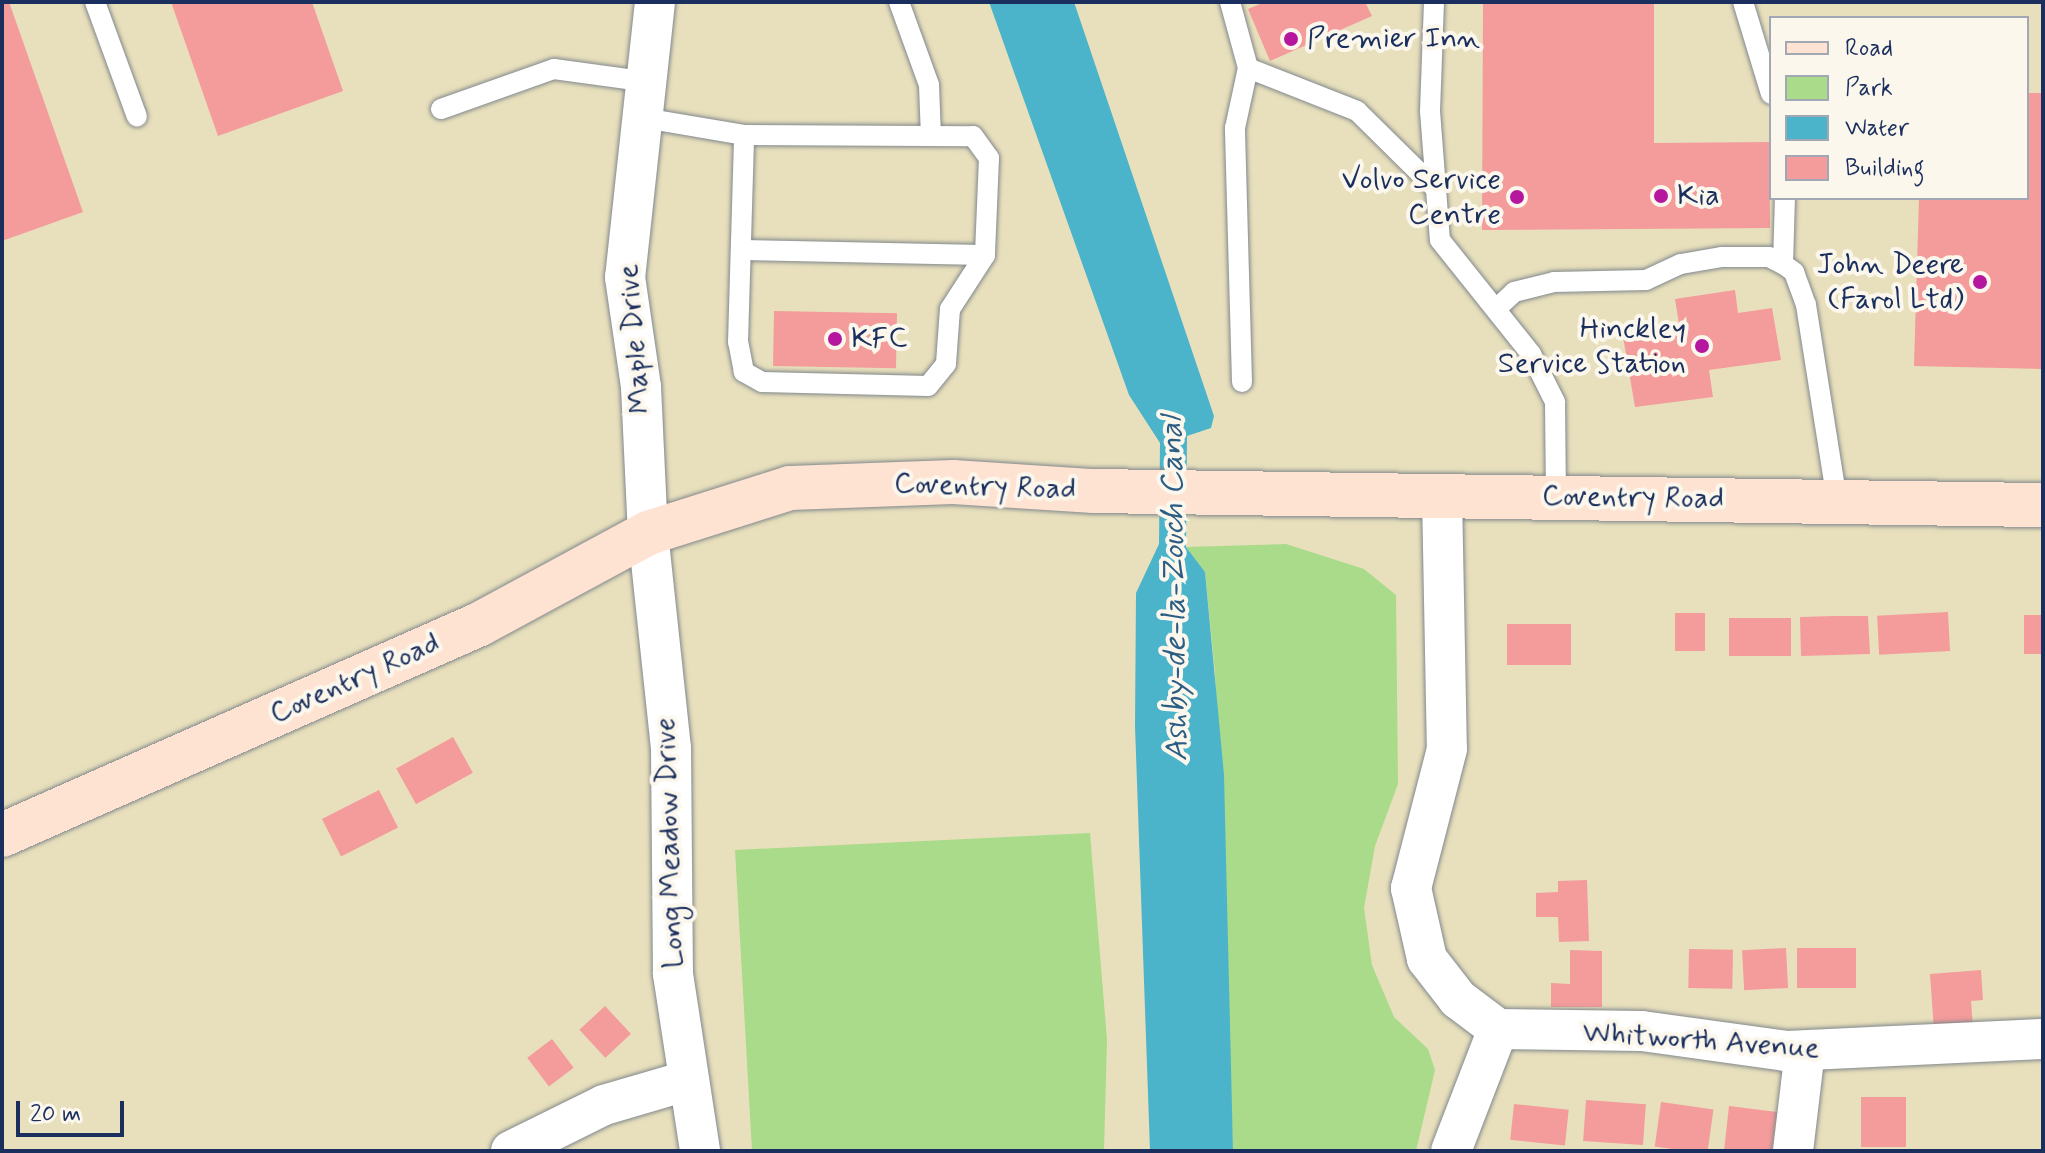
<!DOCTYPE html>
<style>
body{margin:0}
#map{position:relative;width:2045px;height:1153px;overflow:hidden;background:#e8e0bc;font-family:Mynerve,sans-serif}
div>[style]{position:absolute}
.green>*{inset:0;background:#a9db8a}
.water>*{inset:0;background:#4bb3ca}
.building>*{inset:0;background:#f49b9b;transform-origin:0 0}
.roads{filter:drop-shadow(0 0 2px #82888d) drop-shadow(0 0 2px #82888d)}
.lane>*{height:20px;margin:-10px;padding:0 10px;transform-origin:10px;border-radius:10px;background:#fff}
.street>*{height:40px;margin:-20px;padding:0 20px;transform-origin:20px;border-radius:20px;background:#fff}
.secondary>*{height:44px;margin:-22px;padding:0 22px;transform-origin:22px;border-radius:22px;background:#fee3d2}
.dots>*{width:22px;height:22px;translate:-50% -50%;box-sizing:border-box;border:4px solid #fbf7ec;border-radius:50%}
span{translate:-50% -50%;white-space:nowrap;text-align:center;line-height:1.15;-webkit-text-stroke:8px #fbf7ec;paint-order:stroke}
.poi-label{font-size:30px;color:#1b2f5e}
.left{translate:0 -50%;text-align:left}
.right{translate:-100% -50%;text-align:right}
.street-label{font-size:30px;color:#1b2f5e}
.water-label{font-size:32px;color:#2c5d84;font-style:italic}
.frame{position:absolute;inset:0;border:4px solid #1b2f5e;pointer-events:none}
.legend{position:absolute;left:1769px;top:16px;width:260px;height:184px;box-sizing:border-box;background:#fbf7ec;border:2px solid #a1a7b3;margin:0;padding:10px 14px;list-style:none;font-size:24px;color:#1b2f5e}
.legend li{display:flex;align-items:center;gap:16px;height:40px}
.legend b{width:40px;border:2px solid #a1a7b3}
.scale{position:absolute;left:16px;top:1101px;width:108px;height:36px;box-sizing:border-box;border:4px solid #1b2f5e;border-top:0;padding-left:10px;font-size:24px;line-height:28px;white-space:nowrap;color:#1b2f5e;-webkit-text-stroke:6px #fbf7ec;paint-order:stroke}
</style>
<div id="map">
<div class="green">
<i style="clip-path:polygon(1286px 544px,1364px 569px,1396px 595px,1398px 784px,1375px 846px,1364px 908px,1372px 965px,1394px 1017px,1428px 1049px,1435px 1070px,1416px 1151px,1233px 1151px,1215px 672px,1205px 572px,1186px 547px)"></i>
<i style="clip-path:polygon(1090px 833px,1107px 1040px,1104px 1151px,752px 1151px,735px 850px)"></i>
</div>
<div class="water">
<i style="clip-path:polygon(989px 2px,1074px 2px,1214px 416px,1211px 428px,1187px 436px,1186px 547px,1205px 572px,1224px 775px,1233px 1151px,1150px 1151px,1135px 726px,1136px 593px,1159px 544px,1160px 443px,1129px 395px)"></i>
</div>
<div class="building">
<i style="clip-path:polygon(2px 2px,9px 2px,83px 212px,2px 241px)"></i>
<i style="clip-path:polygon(171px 2px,312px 2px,343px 91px,218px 136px)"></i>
<i style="clip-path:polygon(1265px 2px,1365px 2px,1372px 16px,1270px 61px,1248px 9px)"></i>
<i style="clip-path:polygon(1483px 2px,1654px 2px,1654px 143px,1769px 142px,1770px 228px,1482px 230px)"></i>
<i style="clip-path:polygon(2027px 93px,2043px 93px,2043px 369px,1914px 366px,1919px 198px,2027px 198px)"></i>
<i style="clip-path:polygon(1735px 290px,1738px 313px,1772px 308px,1781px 360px,1709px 370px,1713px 397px,1635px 407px,1622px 331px,1679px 324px,1675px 299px)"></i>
<i style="left:774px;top:311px;width:123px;height:55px;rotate:1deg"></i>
<i style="left:1948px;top:612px;width:39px;height:71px;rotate:87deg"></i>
<i style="left:1675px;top:613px;width:30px;height:38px"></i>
<i style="left:2043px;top:615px;width:39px;height:19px;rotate:90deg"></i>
<i style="clip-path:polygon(1835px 616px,1868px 616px,1870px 654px,1801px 656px,1800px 617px)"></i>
<i style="left:1791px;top:618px;width:38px;height:62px;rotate:90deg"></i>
<i style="left:1571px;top:624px;width:41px;height:64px;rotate:90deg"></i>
<i style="left:453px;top:737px;width:41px;height:65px;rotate:61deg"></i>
<i style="left:379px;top:790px;width:42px;height:64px;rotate:63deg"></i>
<i style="clip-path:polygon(1587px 880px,1589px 941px,1559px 942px,1558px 917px,1536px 917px,1536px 893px,1558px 892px,1558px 881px)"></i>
<i style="left:1786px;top:948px;width:40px;height:44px;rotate:87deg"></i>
<i style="left:1797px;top:948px;width:59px;height:40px"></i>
<i style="left:1689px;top:949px;width:44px;height:39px;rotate:1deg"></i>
<i style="clip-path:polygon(1570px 950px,1602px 951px,1602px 1007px,1551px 1007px,1551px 983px,1570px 984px)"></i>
<i style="clip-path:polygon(1981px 970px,1983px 1000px,1971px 1001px,1973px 1027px,1934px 1030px,1930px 974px)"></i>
<i style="left:605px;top:1006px;width:38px;height:35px;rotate:47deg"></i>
<i style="left:552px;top:1039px;width:36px;height:31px;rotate:53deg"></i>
<i style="left:1861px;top:1097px;width:45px;height:50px"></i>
<i style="left:1586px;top:1100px;width:60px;height:41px;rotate:4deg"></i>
<i style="left:1661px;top:1102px;width:53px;height:45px;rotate:8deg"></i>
<i style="left:1514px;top:1104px;width:55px;height:36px;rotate:6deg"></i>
<i style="clip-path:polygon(1729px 1106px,1777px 1112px,1772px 1151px,1724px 1151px)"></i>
</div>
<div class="roads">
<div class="lane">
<i style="left:95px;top:2px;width:122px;rotate:69.9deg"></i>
<i style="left:899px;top:2px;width:88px;rotate:70.1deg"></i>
<i style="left:929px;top:85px;width:51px;rotate:87.8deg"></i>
<i style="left:1230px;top:2px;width:68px;rotate:74.7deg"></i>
<i style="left:1248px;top:68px;width:117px;rotate:21.5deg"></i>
<i style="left:1357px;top:111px;width:111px;rotate:44.6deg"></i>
<i style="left:1434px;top:2px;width:109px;rotate:92.1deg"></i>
<i style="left:1430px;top:111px;width:129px;rotate:85.6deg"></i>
<i style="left:1440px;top:240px;width:146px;rotate:51.4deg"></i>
<i style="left:1531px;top:354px;width:54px;rotate:63.4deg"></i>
<i style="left:1555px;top:402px;width:94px;rotate:89.4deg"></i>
<i style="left:1743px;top:2px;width:96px;rotate:73.1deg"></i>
<i style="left:441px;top:109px;width:120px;rotate:-19.5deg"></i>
<i style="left:554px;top:69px;width:96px;rotate:7.8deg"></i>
<i style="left:644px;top:118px;width:101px;rotate:9.6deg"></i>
<i style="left:744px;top:135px;width:229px;rotate:0.3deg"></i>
<i style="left:973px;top:136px;width:27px;rotate:54deg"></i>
<i style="left:989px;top:158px;width:97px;rotate:92.4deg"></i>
<i style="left:985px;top:255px;width:64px;rotate:122.9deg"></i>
<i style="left:950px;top:309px;width:55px;rotate:94.2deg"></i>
<i style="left:946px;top:364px;width:28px;rotate:129deg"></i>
<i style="left:928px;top:386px;width:166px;rotate:-178.6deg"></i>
<i style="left:762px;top:382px;width:21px;rotate:-151deg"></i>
<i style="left:744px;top:372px;width:31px;rotate:-101deg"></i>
<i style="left:738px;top:342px;width:207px;rotate:-88.3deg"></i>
<i style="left:741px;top:250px;width:244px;rotate:1.2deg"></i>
<i style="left:1783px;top:264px;width:66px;rotate:-88.3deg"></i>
<i style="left:1496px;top:309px;width:25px;rotate:-43deg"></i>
<i style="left:1514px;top:292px;width:41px;rotate:-14deg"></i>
<i style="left:1554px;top:282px;width:92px;rotate:-1.2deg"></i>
<i style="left:1646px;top:280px;width:38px;rotate:-25deg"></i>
<i style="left:1681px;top:264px;width:42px;rotate:-9.7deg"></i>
<i style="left:1722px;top:257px;width:47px"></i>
<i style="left:1769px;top:257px;width:16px;rotate:27deg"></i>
<i style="left:1783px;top:264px;width:14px;rotate:36deg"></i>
<i style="left:1794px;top:272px;width:35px;rotate:70deg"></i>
<i style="left:1806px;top:305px;width:198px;rotate:81deg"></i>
<i style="left:1242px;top:382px;width:254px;rotate:-91.6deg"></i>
<i style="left:1235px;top:128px;width:61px;rotate:-77.8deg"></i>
</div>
<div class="street">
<i style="left:655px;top:2px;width:277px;rotate:96.2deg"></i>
<i style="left:625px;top:277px;width:111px;rotate:81.7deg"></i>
<i style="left:641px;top:387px;width:146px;rotate:87.3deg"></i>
<i style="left:648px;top:533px;width:216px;rotate:83.9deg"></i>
<i style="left:671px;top:748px;width:226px;rotate:89.5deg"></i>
<i style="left:673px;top:974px;width:179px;rotate:81.3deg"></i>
<i style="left:1442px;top:495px;width:254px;rotate:88.9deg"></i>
<i style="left:1447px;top:749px;width:144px;rotate:104.5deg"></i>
<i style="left:1411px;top:888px;width:73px;rotate:77.3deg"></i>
<i style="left:1427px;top:959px;width:51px;rotate:52.2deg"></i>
<i style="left:1458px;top:999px;width:50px;rotate:36.9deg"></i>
<i style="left:1498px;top:1029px;width:144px;rotate:0.8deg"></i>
<i style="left:1642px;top:1031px;width:145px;rotate:7.9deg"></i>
<i style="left:1786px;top:1051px;width:257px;rotate:-2.7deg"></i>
<i style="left:511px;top:1151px;width:104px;rotate:-26.3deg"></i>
<i style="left:604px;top:1105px;width:85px;rotate:-16.3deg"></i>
<i style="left:1451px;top:1151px;width:131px;rotate:-68.9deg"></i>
<i style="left:1793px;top:1151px;width:101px;rotate:-83.2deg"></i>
</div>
<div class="secondary">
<i style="left:2px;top:835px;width:522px;rotate:-23.82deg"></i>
<i style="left:480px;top:624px;width:191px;rotate:-28.4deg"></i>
<i style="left:648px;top:533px;width:149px;rotate:-17.6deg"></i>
<i style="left:790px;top:488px;width:163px;rotate:-2.1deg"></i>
<i style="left:953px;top:482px;width:141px;rotate:3.7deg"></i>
<i style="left:1094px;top:491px;width:949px;rotate:0.85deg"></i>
</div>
</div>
<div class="dots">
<i style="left:1291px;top:39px;background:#b5179e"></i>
<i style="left:1661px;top:196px;background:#b5179e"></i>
<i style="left:1517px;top:197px;background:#b5179e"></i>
<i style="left:1980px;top:282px;background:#b5179e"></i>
<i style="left:835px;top:339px;background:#b5179e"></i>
<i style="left:1702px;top:346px;background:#b5179e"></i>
</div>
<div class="poi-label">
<span class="left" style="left:1307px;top:39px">Premier Inn</span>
<span class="right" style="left:1501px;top:197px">Volvo Service<br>Centre</span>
<span class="left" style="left:1677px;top:196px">Kia</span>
<span class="right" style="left:1964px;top:282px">John Deere<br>(Farol Ltd)</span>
<span class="right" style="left:1686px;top:346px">Hinckley<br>Service Station</span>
<span class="left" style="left:851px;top:339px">KFC</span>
</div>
<div class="street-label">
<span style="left:635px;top:339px;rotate:-95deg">Maple Drive</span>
<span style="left:985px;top:487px;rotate:2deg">Coventry Road</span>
<span style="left:1633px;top:498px;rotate:1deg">Coventry Road</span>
<span style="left:355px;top:679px;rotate:-24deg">Coventry Road</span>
<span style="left:670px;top:843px;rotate:-92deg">Long Meadow Drive</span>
<span style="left:1701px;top:1041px;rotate:4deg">Whitworth Avenue</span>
</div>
<div class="water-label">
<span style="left:1175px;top:589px;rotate:-91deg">Ashby-de-la-Zouch Canal</span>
</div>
<div class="frame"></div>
<ul class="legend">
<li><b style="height:10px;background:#fee3d2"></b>Road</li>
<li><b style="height:22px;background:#a9db8a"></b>Park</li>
<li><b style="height:22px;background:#4bb3ca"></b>Water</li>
<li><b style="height:22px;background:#f49b9b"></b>Building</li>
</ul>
<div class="scale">20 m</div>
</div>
